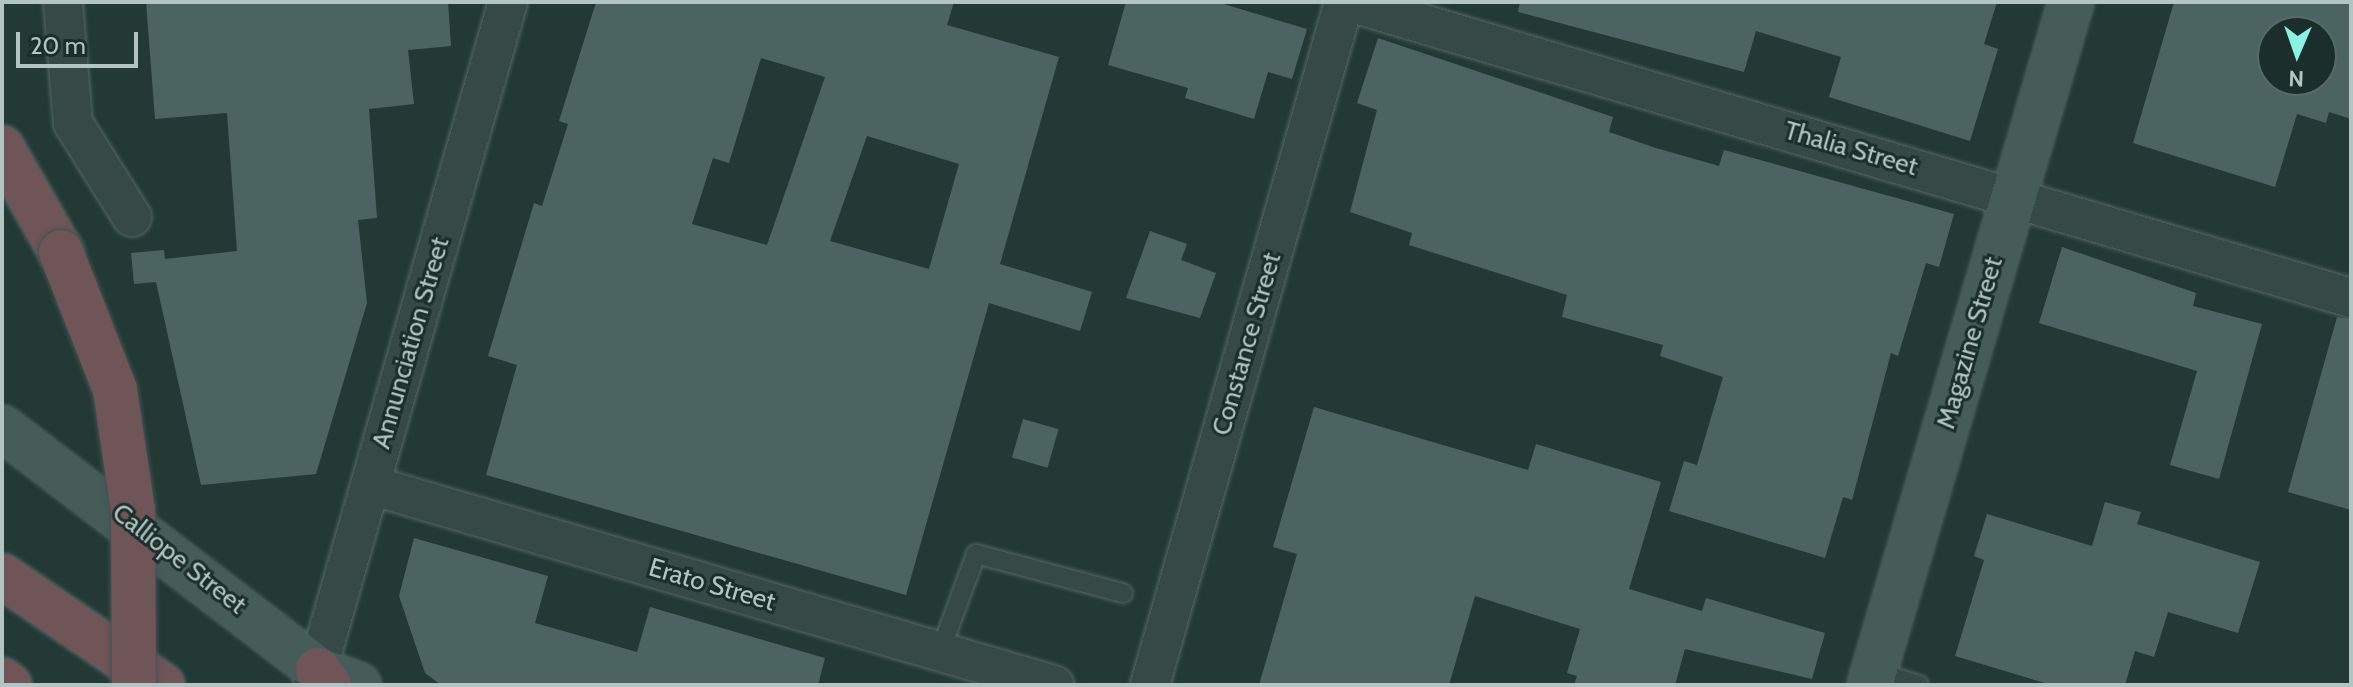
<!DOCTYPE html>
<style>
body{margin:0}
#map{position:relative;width:2353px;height:687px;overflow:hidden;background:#233935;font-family:Cabin,sans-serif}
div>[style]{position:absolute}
.building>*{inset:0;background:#4c6461;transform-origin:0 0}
.roads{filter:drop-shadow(0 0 2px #556764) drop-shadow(0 0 2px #556764)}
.lane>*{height:18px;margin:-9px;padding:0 9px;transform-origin:9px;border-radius:9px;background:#374946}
.street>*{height:38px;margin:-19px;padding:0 19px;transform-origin:19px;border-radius:19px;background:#374946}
.secondary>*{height:44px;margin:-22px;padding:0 22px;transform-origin:22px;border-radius:22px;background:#455c59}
.highway>*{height:44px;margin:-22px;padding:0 22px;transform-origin:22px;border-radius:22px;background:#6f5458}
.bridges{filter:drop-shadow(0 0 2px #425451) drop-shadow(0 0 2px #425451)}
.highway-bridge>*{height:44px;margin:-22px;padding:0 22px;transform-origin:22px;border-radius:22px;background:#6f5458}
span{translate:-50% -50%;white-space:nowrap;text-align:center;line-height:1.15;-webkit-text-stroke:6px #1c2e2b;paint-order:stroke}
.street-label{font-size:26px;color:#b2c5c3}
.frame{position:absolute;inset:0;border:4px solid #b2c5c3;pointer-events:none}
.north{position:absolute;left:2257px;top:16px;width:80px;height:80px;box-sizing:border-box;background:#1c2e2b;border:2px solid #586a68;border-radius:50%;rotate:182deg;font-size:22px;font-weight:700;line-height:32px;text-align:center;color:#b2c5c3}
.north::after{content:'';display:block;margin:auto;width:28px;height:36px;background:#8bf1e4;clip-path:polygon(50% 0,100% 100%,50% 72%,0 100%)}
.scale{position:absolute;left:16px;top:32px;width:122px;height:36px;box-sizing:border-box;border:4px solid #b2c5c3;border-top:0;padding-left:10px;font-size:24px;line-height:28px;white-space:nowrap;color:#b2c5c3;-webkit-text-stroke:6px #1c2e2b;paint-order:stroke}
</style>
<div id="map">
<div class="building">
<i style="clip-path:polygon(146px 2px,448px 2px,451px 46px,408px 50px,414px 104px,369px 109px,377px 218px,358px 220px,367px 303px,316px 474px,201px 485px,156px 282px,134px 284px,131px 253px,164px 250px,165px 259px,237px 251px,227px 113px,155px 119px)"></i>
<i style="clip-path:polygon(evenodd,596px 2px,954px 2px,947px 25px,1059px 57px,1000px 264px,1092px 292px,1080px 331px,989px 303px,906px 595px,486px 475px,517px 365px,488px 356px,534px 203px,542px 206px,568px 124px,559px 121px,596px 2px,761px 58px,825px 77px,767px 245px,692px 224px,713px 158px,729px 163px,761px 58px,596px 2px,867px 136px,959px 164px,929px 269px,830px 241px,867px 136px)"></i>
<i style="clip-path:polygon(1126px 2px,1217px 2px,1307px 29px,1292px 79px,1268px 72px,1254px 119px,1185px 98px,1188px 88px,1108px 65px)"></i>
<i style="clip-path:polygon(1520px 2px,1997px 2px,1984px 44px,1998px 49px,1970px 141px,1829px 97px,1841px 57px,1756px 31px,1744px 72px,1518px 12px)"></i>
<i style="clip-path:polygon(evenodd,2174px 2px,2351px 2px,2351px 119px,2329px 112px,2326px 123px,2297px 114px,2275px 187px,2133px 143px,2174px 2px,2273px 32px,2321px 32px,2321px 80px,2273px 80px,2273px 32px)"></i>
<i style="clip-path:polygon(1378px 38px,1613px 117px,1609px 132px,1656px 148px,1719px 166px,1724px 150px,1954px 214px,1939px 267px,1926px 263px,1898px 356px,1891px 353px,1852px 500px,1843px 497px,1825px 558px,1669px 511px,1684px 461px,1697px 465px,1723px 377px,1660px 356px,1663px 345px,1562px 317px,1567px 295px,1409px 245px,1412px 233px,1350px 212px,1377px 110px,1357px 103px)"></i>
<i style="clip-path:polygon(1150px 231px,1187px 244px,1181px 260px,1216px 273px,1200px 318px,1126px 298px)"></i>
<i style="clip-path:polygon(2062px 247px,2196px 293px,2193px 306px,2262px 324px,2219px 479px,2170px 465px,2197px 371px,2039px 323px)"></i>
<i style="clip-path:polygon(2337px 317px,2351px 319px,2351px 510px,2288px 492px)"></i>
<i style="clip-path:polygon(1314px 407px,1528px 470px,1536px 444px,1661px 482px,1629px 589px,1702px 611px,1706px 598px,1825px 633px,1812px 679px,1685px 649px,1675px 685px,1574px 685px,1577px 676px,1567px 673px,1580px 629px,1475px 596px,1449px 685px,1259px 685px,1297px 554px,1273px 547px)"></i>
<i style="left:1023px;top:419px;width:37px;height:40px;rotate:16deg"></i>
<i style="clip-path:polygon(2105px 502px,2141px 512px,2137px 524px,2260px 562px,2238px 633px,2168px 612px,2154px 657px,2135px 651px,2125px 685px,2051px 685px,1955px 656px,1984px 560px,1974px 556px,1987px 514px,2092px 546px)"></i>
<i style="clip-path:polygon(414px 538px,548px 576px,535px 623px,637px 652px,650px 607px,825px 658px,818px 685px,441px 685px,425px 673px,399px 596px)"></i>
</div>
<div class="roads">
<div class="lane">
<i style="left:940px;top:652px;width:104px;rotate:-69.8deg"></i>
<i style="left:976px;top:554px;width:152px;rotate:14.9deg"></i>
<i style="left:1874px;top:671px;width:47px;rotate:17.3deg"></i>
</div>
<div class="street">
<i style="left:63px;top:2px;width:121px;rotate:85.3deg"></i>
<i style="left:73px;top:123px;width:111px;rotate:57.9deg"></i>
<i style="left:1349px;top:2px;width:1045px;rotate:16.46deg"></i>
<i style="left:370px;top:485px;width:713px;rotate:16.3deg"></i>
<i style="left:313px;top:685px;width:710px;rotate:-74.07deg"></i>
<i style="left:1150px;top:685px;width:710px;rotate:-74.14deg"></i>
</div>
<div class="secondary">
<i style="left:2px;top:428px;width:398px;rotate:37.4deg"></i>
<i style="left:318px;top:670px;width:43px;rotate:20.6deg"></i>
<i style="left:1870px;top:685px;width:712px;rotate:-73.6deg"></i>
</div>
<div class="highway">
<i style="left:2px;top:148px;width:120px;rotate:60.4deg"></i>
<i style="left:2px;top:576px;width:194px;rotate:34.3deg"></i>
<i style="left:318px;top:670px;width:19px;rotate:54deg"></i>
<i style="left:2px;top:680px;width:9px;rotate:36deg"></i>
</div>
</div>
<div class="bridges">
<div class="highway-bridge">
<i style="left:61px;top:252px;width:148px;rotate:68.6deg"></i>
<i style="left:115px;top:390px;width:121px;rotate:81.5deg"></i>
<i style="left:133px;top:510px;width:175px;rotate:89.7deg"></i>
</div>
</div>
<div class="street-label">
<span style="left:1851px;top:149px;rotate:16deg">Thalia Street</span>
<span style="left:411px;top:343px;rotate:-74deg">Annunciation Street</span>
<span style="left:1970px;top:343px;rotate:-74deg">Magazine Street</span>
<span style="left:1247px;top:344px;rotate:-74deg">Constance Street</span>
<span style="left:179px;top:559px;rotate:38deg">Calliope Street</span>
<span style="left:712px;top:585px;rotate:16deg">Erato Street</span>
</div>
<div class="frame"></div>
<div class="north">N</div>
<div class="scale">20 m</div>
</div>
